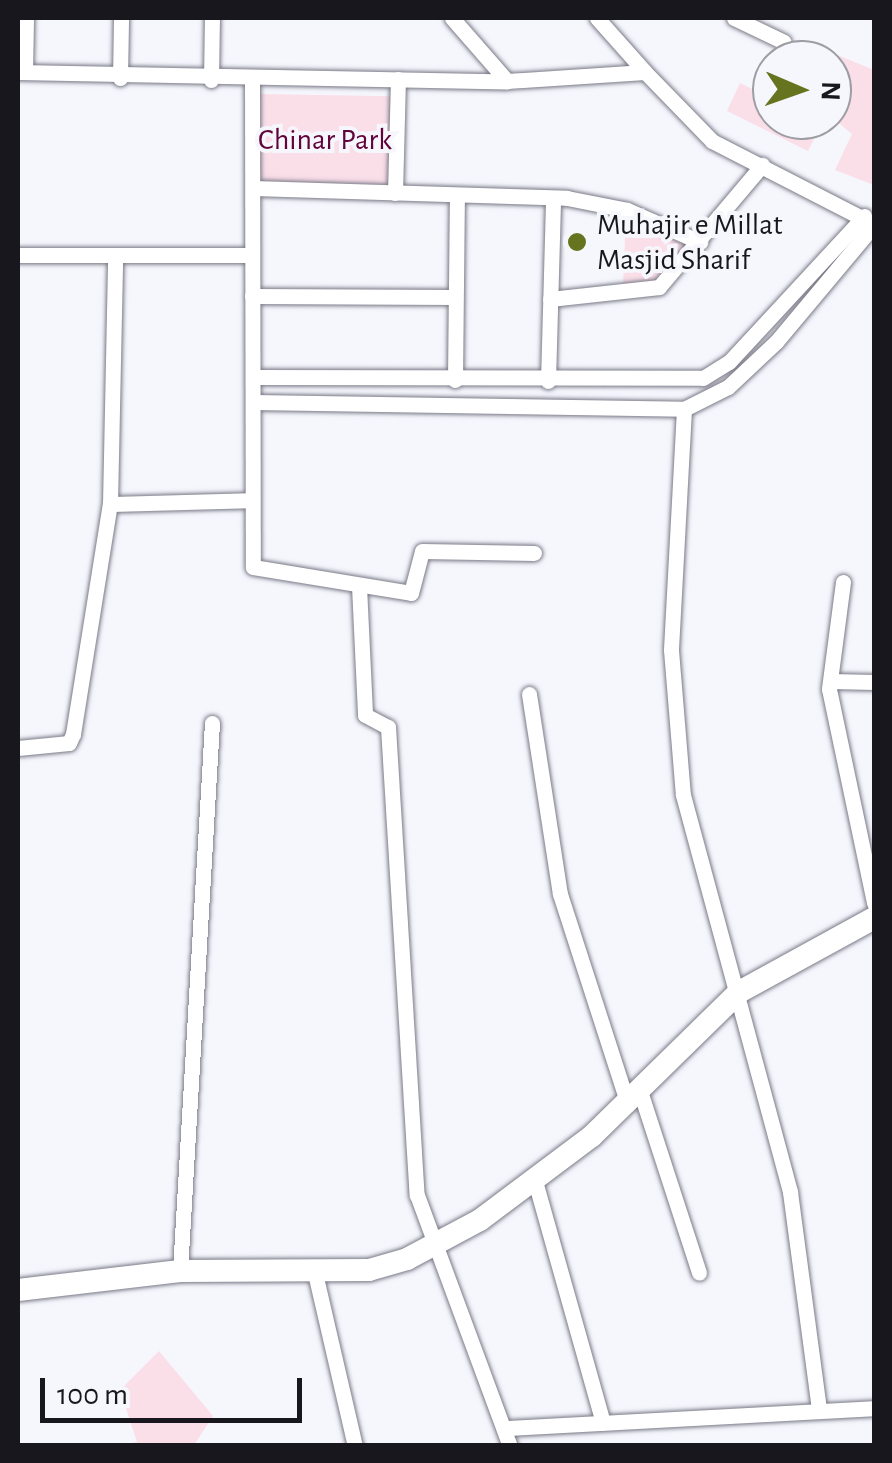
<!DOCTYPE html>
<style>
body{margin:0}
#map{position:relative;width:892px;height:1463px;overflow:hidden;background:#f6f6fd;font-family:"Alegreya Sans",sans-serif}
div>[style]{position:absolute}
.green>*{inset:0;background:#fadee8;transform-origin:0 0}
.roads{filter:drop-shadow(0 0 2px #7a7a88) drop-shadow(0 0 2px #7a7a88)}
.street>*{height:15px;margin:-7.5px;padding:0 7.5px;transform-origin:7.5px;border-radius:7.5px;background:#fff}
.secondary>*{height:22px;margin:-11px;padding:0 11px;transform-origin:11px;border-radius:11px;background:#fff}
.dots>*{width:28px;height:28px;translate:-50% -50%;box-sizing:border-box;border:5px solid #f6f6fd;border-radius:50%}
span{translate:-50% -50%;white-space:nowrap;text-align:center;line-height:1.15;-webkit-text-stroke:8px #f6f6fd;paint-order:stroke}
.park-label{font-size:30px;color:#610439}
.poi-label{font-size:30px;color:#17171d}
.left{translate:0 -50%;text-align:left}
.frame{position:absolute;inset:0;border:20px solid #17171d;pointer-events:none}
.north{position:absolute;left:752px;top:40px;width:100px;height:100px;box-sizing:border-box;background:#f6f6fd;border:2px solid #9d9da3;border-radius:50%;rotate:92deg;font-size:28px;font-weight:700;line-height:40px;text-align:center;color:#17171d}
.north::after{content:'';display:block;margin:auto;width:35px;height:45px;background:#67741f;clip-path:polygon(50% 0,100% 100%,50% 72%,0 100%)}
.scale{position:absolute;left:40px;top:1378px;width:262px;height:45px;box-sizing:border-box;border:5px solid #17171d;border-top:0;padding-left:12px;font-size:30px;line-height:35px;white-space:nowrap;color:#17171d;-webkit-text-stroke:8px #f6f6fd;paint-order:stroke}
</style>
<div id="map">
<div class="green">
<i style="clip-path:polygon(799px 39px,874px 70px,874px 185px,835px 170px,852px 134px,834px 119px,832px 60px,792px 60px)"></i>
<i style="clip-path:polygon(740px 83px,772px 99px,772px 120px,822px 123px,808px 151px,727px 111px)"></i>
<i style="left:260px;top:94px;width:132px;height:88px;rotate:1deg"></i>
<i style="clip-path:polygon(626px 216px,690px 243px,659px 282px,623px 286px)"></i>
<i style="clip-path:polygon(159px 1351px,213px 1416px,194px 1445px,121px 1445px,137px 1442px,120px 1390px)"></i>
</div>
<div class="roads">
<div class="street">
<i style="left:452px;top:18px;width:84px;rotate:48.9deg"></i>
<i style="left:597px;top:18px;width:72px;rotate:48.4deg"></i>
<i style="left:734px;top:18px;width:55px;rotate:25.6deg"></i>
<i style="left:18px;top:72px;width:489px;rotate:1.1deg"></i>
<i style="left:507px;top:81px;width:138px;rotate:-3.7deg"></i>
<i style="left:645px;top:72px;width:96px;rotate:45.8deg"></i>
<i style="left:712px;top:141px;width:164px;rotate:27.2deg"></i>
<i style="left:25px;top:72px;width:54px;rotate:-88.9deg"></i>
<i style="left:120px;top:78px;width:60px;rotate:-89deg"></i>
<i style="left:211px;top:80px;width:62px;rotate:-89.1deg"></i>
<i style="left:252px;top:80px;width:487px;rotate:89.9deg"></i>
<i style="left:253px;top:567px;width:160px;rotate:9.3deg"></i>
<i style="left:411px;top:593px;width:43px;rotate:-75.3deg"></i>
<i style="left:422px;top:551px;width:112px;rotate:1deg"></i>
<i style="left:253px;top:188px;width:314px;rotate:1.8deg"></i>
<i style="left:567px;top:198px;width:61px;rotate:11.3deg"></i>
<i style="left:627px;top:210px;width:80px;rotate:23.7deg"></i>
<i style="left:395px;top:193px;width:114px;rotate:-88.5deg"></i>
<i style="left:18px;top:255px;width:234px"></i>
<i style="left:252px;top:296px;width:203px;rotate:0.3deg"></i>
<i style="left:550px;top:299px;width:110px;rotate:-6.3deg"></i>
<i style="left:659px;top:287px;width:160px;rotate:-49.8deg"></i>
<i style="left:253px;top:377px;width:450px;rotate:0.1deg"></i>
<i style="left:703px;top:378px;width:31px;rotate:-32deg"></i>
<i style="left:729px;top:362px;width:199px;rotate:-47.2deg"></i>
<i style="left:455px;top:380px;width:185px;rotate:-89.4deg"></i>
<i style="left:548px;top:381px;width:183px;rotate:-88.4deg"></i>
<i style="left:253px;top:402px;width:431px;rotate:0.9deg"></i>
<i style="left:684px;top:409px;width:49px;rotate:-26.6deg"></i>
<i style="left:728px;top:387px;width:66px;rotate:-43.2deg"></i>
<i style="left:776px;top:342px;width:153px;rotate:-50.1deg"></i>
<i style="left:684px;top:409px;width:241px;rotate:93.1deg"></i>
<i style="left:671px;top:650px;width:145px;rotate:85.3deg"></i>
<i style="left:683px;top:795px;width:411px;rotate:74.9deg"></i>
<i style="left:790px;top:1192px;width:218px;rotate:82.4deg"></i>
<i style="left:110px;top:504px;width:140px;rotate:-1.6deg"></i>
<i style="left:843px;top:582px;width:108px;rotate:97.5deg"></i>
<i style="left:829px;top:689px;width:219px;rotate:78.1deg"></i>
<i style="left:359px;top:586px;width:129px;rotate:87.3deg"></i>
<i style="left:365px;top:715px;width:26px;rotate:28deg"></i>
<i style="left:388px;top:727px;width:469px;rotate:86.5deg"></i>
<i style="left:417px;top:1195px;width:268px;rotate:69.7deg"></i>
<i style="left:831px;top:681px;width:43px;rotate:1.3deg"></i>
<i style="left:529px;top:694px;width:202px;rotate:81.2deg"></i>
<i style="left:560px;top:894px;width:221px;rotate:72.1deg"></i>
<i style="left:18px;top:748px;width:51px;rotate:-5.6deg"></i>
<i style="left:69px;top:743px;width:10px;rotate:-66deg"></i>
<i style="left:73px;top:734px;width:233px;rotate:-80.9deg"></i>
<i style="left:110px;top:504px;width:247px;rotate:-88.8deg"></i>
<i style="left:640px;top:1091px;width:191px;rotate:72deg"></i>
<i style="left:535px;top:1181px;width:251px;rotate:74.3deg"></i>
<i style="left:180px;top:1271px;width:549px;rotate:-86.66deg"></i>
<i style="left:315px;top:1273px;width:178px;rotate:77deg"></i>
<i style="left:506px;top:1428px;width:369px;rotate:-3.1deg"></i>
</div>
<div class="secondary">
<i style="left:18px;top:1290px;width:163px;rotate:-6.7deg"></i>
<i style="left:180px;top:1271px;width:189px;rotate:-0.3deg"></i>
<i style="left:369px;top:1270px;width:40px;rotate:-16deg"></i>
<i style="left:407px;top:1259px;width:83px;rotate:-28.1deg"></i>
<i style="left:480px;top:1220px;width:140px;rotate:-36.9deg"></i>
<i style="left:592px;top:1136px;width:206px;rotate:-44.4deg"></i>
<i style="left:739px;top:992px;width:154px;rotate:-28.7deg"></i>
</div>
</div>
<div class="dots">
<i style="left:577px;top:242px;background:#67741f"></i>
</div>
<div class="park-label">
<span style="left:325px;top:140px">Chinar Park</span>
</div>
<div class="poi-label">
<span class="left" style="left:597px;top:242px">Muhajir e Millat<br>Masjid Sharif</span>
</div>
<div class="frame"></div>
<div class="north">N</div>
<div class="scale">100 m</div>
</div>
